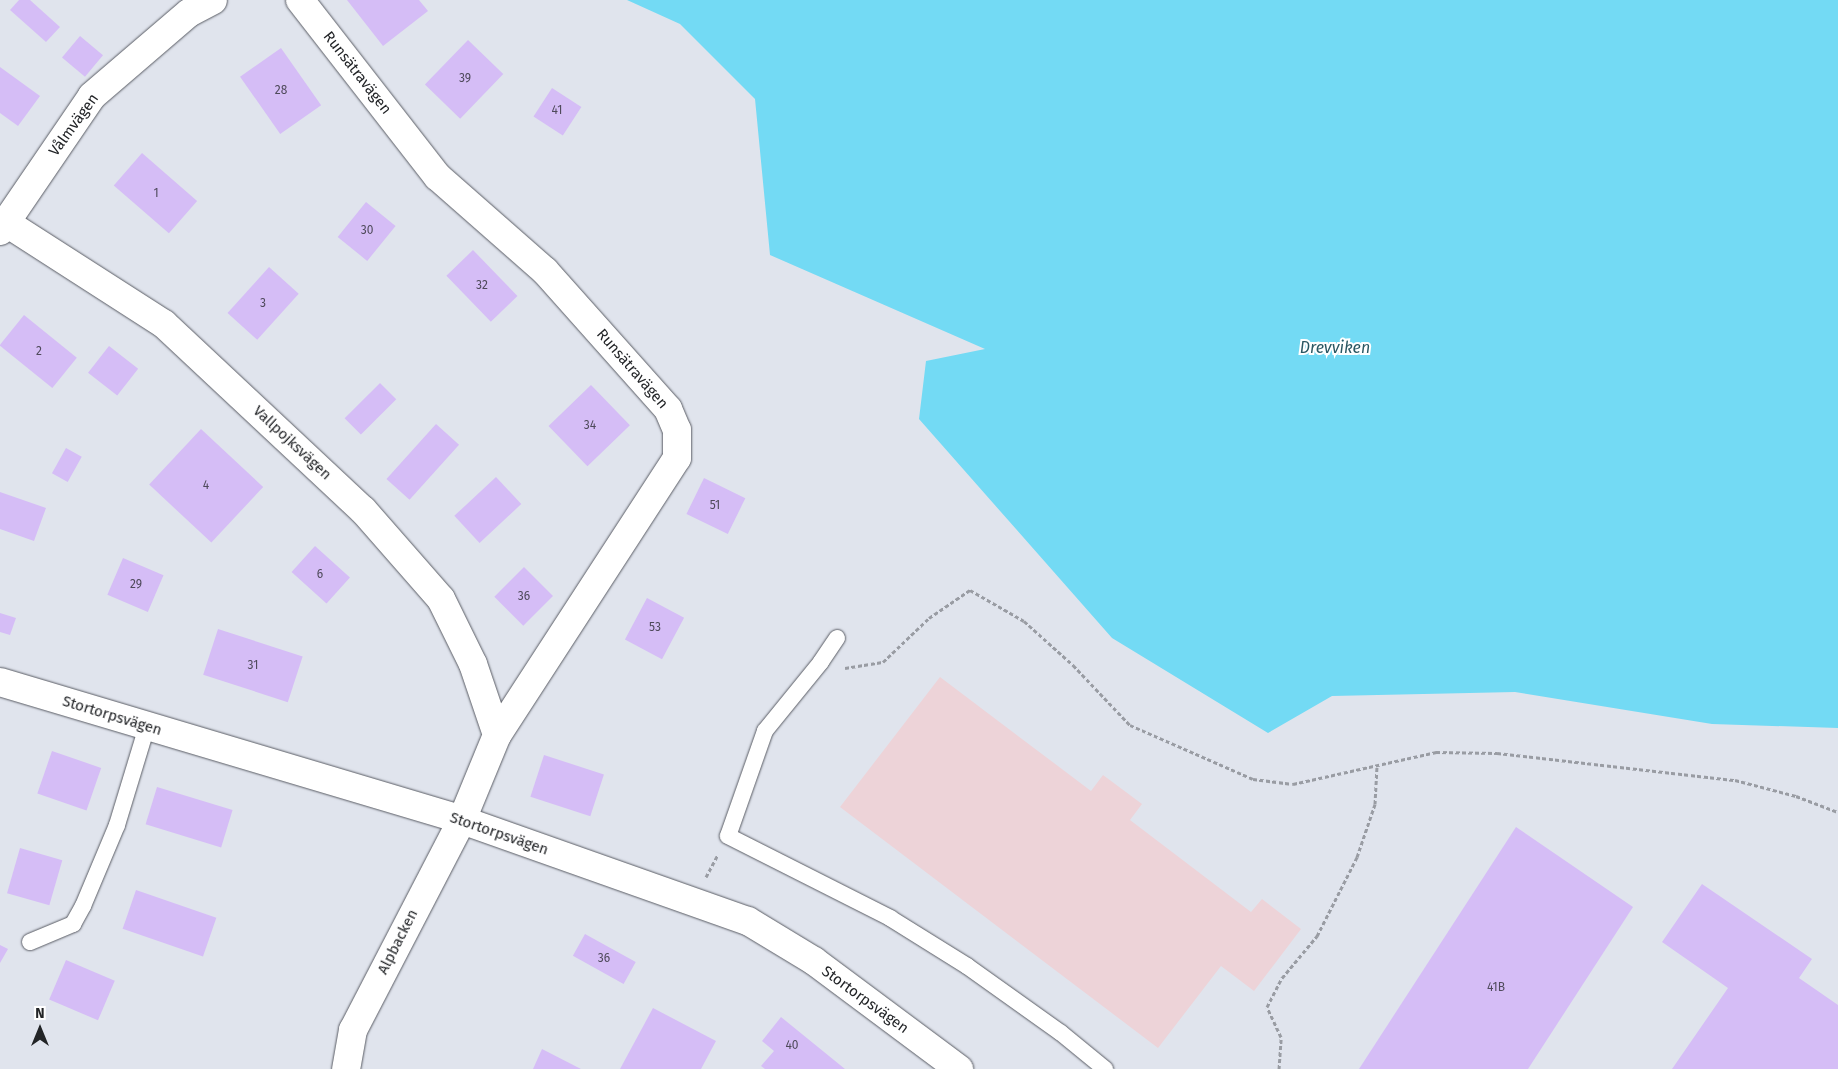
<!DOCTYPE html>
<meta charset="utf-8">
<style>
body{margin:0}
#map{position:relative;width:1838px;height:1069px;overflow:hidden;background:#e0e4ed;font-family:"Fira Sans",sans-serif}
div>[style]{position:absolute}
.medical>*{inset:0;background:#edd3d8}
.water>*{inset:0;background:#73daf4}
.building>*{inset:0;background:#d5bdf6;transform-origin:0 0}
.path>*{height:3px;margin-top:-1.5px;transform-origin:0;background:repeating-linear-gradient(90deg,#999ca3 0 4px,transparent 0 6.5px)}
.roads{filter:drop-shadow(0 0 1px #595c64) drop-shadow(0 0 1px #595c64)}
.lane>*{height:16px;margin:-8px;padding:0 8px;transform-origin:8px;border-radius:8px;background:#fff}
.street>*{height:28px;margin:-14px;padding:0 14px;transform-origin:14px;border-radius:14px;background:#fff}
span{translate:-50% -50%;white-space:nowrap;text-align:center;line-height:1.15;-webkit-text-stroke:4px #fff;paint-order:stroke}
.number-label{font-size:12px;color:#4f4a5b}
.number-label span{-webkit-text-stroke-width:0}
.street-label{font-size:15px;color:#222427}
.water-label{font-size:16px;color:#2a5762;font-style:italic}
.north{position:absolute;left:15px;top:1004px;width:50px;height:50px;-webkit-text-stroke:4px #fff;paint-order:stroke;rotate:0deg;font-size:14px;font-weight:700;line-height:20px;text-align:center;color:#222427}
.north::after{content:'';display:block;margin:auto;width:18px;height:22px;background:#222427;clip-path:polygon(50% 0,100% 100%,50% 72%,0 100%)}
</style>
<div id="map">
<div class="medical">
<i style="clip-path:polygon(940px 677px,1091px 791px,1103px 775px,1142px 804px,1130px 820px,1251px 912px,1262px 899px,1301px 929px,1254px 991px,1221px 966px,1158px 1048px,840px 807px)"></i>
</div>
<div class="water">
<i style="clip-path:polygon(627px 0,1838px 0,1838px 728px,1712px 724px,1515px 692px,1332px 696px,1268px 733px,1112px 638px,919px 419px,926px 361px,985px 349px,770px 255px,755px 99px,680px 24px)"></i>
</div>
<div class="building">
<i style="clip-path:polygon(19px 0,30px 0,60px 27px,46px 42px,10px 10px)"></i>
<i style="clip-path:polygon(347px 0,419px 0,428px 11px,383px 46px)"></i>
<i style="left:80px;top:36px;width:30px;height:28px;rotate:40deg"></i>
<i style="left:468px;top:40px;width:49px;height:62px;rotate:44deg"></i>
<i style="left:281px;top:48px;width:70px;height:50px;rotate:55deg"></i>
<i style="clip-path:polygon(0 67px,40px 96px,18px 126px,0 113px)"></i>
<i style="left:552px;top:88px;width:35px;height:34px;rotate:33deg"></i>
<i style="left:142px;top:153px;width:73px;height:43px;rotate:41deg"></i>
<i style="left:366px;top:202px;width:38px;height:45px;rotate:39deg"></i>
<i style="left:473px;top:250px;width:64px;height:37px;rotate:46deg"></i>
<i style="left:269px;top:267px;width:40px;height:62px;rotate:42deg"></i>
<i style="left:24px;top:315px;width:68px;height:39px;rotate:39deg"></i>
<i style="left:109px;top:346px;width:37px;height:34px;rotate:38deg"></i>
<i style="left:380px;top:383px;width:23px;height:50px;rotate:45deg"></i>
<i style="left:591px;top:385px;width:56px;height:59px;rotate:46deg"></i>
<i style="left:436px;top:424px;width:31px;height:74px;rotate:42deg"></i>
<i style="left:201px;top:429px;width:85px;height:76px;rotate:43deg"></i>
<i style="left:66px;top:448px;width:18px;height:29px;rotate:29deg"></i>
<i style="left:496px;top:477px;width:37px;height:57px;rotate:47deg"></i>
<i style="left:704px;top:478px;width:46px;height:40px;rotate:26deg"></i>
<i style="clip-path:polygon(0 492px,46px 508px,34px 541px,0 529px)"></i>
<i style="left:315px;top:546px;width:47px;height:35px;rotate:42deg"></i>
<i style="left:123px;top:558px;width:44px;height:40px;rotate:23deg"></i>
<i style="left:524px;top:567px;width:41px;height:42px;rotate:45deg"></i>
<i style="left:647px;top:598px;width:42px;height:47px;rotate:28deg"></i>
<i style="clip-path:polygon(0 613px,16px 618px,10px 635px,0 632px)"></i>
<i style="left:218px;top:629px;width:89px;height:48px;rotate:18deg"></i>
<i style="left:52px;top:751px;width:52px;height:45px;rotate:19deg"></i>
<i style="left:544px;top:755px;width:63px;height:44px;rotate:18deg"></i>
<i style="left:157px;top:787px;width:79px;height:39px;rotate:17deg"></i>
<i style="clip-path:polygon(1516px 827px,1633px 907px,1528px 1069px,1359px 1069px)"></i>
<i style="left:20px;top:848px;width:44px;height:47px;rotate:16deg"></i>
<i style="clip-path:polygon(1702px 884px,1812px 959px,1799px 978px,1838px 1005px,1838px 1069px,1672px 1069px,1728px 988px,1662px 942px)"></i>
<i style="left:136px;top:890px;width:85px;height:41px;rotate:19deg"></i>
<i style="left:585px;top:934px;width:58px;height:25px;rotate:29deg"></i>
<i style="clip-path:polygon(0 945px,8px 949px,0 963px)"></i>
<i style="left:66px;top:960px;width:53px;height:43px;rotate:23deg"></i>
<i style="clip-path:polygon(653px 1008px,716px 1041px,701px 1069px,620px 1069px)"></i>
<i style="clip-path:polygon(781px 1017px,845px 1069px,765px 1069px,761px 1066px,774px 1051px,762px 1041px)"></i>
<i style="clip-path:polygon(542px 1049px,581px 1069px,533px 1069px)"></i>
</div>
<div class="path">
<i style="left:845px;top:668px;width:38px;rotate:-9deg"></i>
<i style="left:883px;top:662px;width:64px;rotate:-43.7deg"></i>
<i style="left:929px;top:618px;width:50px;rotate:-34.3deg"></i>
<i style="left:970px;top:590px;width:62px;rotate:29.9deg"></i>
<i style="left:1024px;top:621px;width:66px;rotate:41.9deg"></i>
<i style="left:1073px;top:665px;width:83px;rotate:46.5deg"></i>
<i style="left:1130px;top:725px;width:134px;rotate:23.7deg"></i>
<i style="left:1253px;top:779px;width:40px;rotate:7.1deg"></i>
<i style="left:1293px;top:784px;width:147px;rotate:-12.6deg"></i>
<i style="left:1436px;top:752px;width:61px;rotate:0.9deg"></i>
<i style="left:1497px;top:753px;width:240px;rotate:6.5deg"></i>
<i style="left:1735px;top:780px;width:63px;rotate:14.7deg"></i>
<i style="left:1796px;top:796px;width:45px;rotate:20.9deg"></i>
<i style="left:706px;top:877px;width:24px;rotate:-62deg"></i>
<i style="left:1279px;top:1069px;width:32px;rotate:-86deg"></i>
<i style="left:1281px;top:1037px;width:33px;rotate:-115deg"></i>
<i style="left:1267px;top:1007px;width:33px;rotate:-63deg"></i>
<i style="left:1282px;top:978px;width:55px;rotate:-50.2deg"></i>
<i style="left:1317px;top:936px;width:89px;rotate:-63.1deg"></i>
<i style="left:1357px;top:857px;width:56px;rotate:-71.2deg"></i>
<i style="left:1375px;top:804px;width:37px;rotate:-87deg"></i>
</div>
<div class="roads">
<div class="lane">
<i style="left:837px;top:638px;width:29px;rotate:124deg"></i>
<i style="left:821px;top:662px;width:89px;rotate:129.1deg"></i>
<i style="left:765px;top:731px;width:111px;rotate:109.4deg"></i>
<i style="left:728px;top:836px;width:182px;rotate:26.8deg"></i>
<i style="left:890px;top:918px;width:91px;rotate:31.9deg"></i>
<i style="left:967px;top:966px;width:115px;rotate:35.5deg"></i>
<i style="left:1061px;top:1033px;width:57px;rotate:39.3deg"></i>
<i style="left:30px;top:942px;width:47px;rotate:-22.7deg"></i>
<i style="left:73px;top:924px;width:21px;rotate:-61deg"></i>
<i style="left:83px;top:906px;width:88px;rotate:-67.2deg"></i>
<i style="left:117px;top:825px;width:103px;rotate:-73.1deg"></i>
</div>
<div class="street">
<i style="left:300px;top:0;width:224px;rotate:52.1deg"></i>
<i style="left:438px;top:177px;width:142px;rotate:41.3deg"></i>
<i style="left:545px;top:271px;width:185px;rotate:48.3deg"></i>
<i style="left:668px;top:409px;width:23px;rotate:67deg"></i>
<i style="left:677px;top:430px;width:28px;rotate:90deg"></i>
<i style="left:677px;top:458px;width:330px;rotate:123deg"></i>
<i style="left:497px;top:735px;width:92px;rotate:112.4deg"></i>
<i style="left:462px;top:820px;width:237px;rotate:117.4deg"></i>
<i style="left:353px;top:1030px;width:40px;rotate:100deg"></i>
<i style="left:5px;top:222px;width:189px;rotate:32.7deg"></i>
<i style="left:164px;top:324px;width:272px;rotate:43.1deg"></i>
<i style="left:363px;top:510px;width:118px;rotate:48.8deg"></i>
<i style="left:441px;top:599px;width:72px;rotate:63.8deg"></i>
<i style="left:473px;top:664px;width:75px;rotate:71.3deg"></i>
<i style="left:0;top:231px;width:163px;rotate:-55.7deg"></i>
<i style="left:92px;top:96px;width:128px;rotate:-40.6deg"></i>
<i style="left:189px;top:13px;width:27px;rotate:-28deg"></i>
<i style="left:0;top:682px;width:482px;rotate:16.6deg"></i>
<i style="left:462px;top:820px;width:303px;rotate:19.5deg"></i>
<i style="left:748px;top:921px;width:77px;rotate:31.2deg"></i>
<i style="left:814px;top:961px;width:181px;rotate:36.7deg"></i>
</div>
</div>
<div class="number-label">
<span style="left:465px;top:79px">39</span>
<span style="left:281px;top:91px">28</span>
<span style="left:557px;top:111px">41</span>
<span style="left:156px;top:194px">1</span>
<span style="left:367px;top:231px">30</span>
<span style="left:482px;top:286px">32</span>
<span style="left:263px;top:304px">3</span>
<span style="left:39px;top:352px">2</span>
<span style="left:590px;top:426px">34</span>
<span style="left:206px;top:486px">4</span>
<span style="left:715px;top:506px">51</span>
<span style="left:320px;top:575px">6</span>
<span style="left:136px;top:585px">29</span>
<span style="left:524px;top:597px">36</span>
<span style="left:655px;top:628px">53</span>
<span style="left:253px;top:666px">31</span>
<span style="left:604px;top:959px">36</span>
<span style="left:1496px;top:988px">41B</span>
<span style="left:792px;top:1046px">40</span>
</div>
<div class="street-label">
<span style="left:357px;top:73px;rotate:52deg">Runsätravägen</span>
<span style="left:74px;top:125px;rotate:-54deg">Vålmvägen</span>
<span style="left:632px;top:369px;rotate:49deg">Runsätravägen</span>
<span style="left:292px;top:443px;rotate:43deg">Vallpojksvägen</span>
<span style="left:112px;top:716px;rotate:17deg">Stortorpsvägen</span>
<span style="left:499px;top:834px;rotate:19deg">Stortorpsvägen</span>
<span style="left:398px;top:942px;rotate:-63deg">Alpbacken</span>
<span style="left:865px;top:1000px;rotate:36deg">Stortorpsvägen</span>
</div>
<div class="water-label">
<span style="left:1335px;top:348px">Drevviken</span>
</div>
<div class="north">N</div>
</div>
